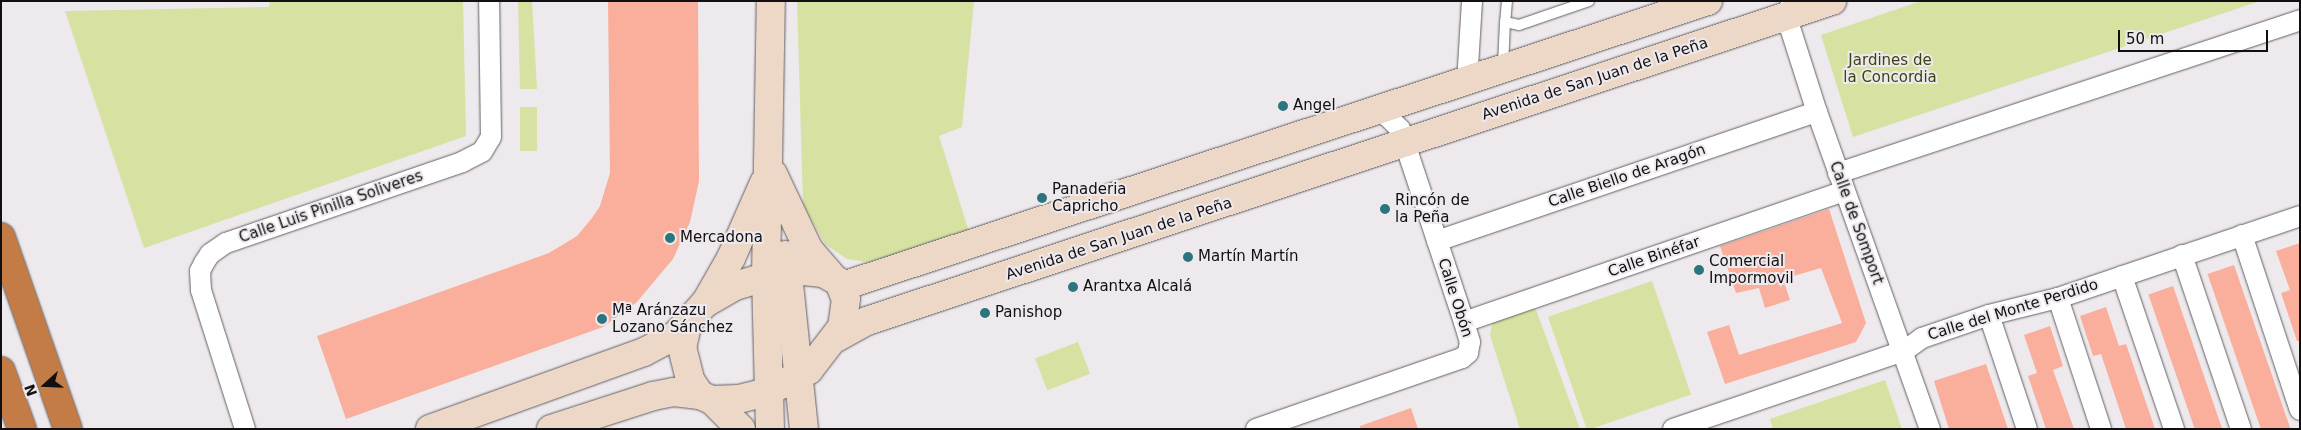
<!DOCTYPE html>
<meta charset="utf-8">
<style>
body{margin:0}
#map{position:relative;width:2301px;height:430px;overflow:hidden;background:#ede9ed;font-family:"DejaVu Sans",sans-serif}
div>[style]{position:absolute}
.green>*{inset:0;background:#d7e1a2;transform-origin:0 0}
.building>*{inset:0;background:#f9af9b;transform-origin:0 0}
.roads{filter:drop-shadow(0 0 1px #636064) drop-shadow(0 0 1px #636064)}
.service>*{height:10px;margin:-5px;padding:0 5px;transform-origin:5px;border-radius:5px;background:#fff}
.minor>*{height:20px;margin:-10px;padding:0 10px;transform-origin:10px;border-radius:10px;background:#fff}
.secondary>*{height:28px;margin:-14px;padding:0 14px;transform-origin:14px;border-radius:14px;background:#edd8c8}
.motorway>*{height:28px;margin:-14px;padding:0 14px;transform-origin:14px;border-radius:14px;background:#c47c47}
.dots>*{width:14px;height:14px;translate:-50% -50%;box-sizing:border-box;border:2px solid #ede9ed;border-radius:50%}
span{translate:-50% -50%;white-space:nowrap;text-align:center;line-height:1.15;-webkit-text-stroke:4px #ede9ed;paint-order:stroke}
.park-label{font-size:15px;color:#3d430f}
.street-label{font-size:15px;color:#110f11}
.poi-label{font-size:15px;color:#110f11}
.left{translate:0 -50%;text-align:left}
.frame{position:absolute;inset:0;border:2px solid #110f11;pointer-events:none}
.north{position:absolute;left:20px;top:360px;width:50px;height:50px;-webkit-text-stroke:4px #ede9ed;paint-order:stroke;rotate:250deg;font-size:14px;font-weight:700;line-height:20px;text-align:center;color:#110f11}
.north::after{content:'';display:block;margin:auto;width:18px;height:22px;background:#110f11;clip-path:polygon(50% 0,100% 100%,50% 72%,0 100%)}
.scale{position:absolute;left:2118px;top:30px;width:150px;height:22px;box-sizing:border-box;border:2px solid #110f11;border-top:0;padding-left:6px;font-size:15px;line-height:18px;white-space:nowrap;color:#110f11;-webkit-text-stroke:4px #ede9ed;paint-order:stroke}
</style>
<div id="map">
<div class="green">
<i style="clip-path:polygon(270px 1px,463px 1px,466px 136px,144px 248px,65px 11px,269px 7px)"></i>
<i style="clip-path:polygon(518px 1px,532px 1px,537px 89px,520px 89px)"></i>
<i style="clip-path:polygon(797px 1px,974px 1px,962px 127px,939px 136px,970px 235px,874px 263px,847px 259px,825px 244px,803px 204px)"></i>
<i style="clip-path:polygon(1921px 1px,2260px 1px,1853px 137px,1821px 35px)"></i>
<i style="left:520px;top:107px;width:17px;height:44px"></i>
<i style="left:1652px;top:281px;width:120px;height:110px;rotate:71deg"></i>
<i style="clip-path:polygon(1532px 299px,1580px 429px,1520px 429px,1490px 335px,1494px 312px)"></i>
<i style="left:1078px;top:342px;width:34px;height:46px;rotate:69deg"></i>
<i style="clip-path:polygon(1885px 380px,1902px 429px,1773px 429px,1770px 419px)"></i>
</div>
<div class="building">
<i style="clip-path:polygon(608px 1px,698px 1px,699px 181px,690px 222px,673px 259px,636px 303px,603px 327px,346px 419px,317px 336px,549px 253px,577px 236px,592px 218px,600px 206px,610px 173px)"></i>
<i style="clip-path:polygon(1829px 209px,1866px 323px,1856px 342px,1725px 384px,1707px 332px,1729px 325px,1739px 355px,1842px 323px,1821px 268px,1783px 279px,1790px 300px,1765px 308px,1759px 288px,1736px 293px,1720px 246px)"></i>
<i style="clip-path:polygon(2300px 243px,2300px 341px,2297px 341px,2281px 293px,2290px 290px,2276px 251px)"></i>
<i style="left:2234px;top:265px;width:173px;height:28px;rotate:71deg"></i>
<i style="left:2173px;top:286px;width:151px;height:26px;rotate:71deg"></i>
<i style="clip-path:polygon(2106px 307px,2119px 346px,2126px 344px,2155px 429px,2126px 429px,2101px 354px,2093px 356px,2080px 316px)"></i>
<i style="clip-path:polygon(2050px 326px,2063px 366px,2053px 370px,2074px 429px,2046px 429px,2028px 376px,2037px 373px,2024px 335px)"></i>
<i style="clip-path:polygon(1986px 364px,2008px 429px,1949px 429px,1934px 381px)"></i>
<i style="clip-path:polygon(1411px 408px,1418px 429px,1360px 429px,1360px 426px)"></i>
</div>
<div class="roads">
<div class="service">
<i style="left:1507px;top:1px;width:21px;rotate:95deg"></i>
<i style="left:1505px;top:22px;width:14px;rotate:12deg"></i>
<i style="left:1519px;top:25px;width:74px;rotate:-18.9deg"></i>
<i style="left:1503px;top:66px;width:44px;rotate:-87.4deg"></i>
</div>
<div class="minor">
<i style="left:1791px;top:5px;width:11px;rotate:117deg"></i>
<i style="left:1786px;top:15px;width:102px;rotate:72.3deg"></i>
<i style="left:1817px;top:112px;width:337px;rotate:70.4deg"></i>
<i style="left:1467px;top:83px;width:82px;rotate:-86.5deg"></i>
<i style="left:1838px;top:173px;width:487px;rotate:-18.3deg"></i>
<i style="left:2242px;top:235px;width:184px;rotate:71.7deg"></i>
<i style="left:1437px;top:241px;width:401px;rotate:-18.8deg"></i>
<i style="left:2182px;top:255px;width:184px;rotate:71.3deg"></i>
<i style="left:2122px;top:276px;width:162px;rotate:71.2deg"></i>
<i style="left:2058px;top:298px;width:138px;rotate:71.8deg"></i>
<i style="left:1989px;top:315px;width:120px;rotate:71.6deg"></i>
<i style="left:1464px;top:322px;width:402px;rotate:-19deg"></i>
<i style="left:245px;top:429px;width:146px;rotate:-107.6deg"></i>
<i style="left:201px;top:290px;width:19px;rotate:-93deg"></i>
<i style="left:200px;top:271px;width:9px;rotate:-63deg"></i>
<i style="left:204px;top:263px;width:11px;rotate:-56deg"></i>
<i style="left:210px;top:254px;width:19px;rotate:-35deg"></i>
<i style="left:226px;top:243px;width:250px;rotate:-18.9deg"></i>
<i style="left:462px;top:162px;width:22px;rotate:-27deg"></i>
<i style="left:482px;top:152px;width:17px;rotate:-59deg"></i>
<i style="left:491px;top:137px;width:136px;rotate:-90.8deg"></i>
<i style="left:1256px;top:429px;width:218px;rotate:-19deg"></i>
<i style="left:1462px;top:358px;width:8px;rotate:-40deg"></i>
<i style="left:1468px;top:353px;width:11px;rotate:-80deg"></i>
<i style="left:1470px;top:342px;width:21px;rotate:-107deg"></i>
<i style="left:1464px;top:322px;width:203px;rotate:-108.3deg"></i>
<i style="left:1400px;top:129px;width:18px;rotate:-135deg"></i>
<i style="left:1387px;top:116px;width:11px;rotate:-158deg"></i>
<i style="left:1673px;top:429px;width:244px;rotate:-18.7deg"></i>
<i style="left:1904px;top:351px;width:22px;rotate:-36deg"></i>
<i style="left:1922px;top:338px;width:71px;rotate:-18.9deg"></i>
<i style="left:1989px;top:315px;width:71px;rotate:-13.8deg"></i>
<i style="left:2058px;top:298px;width:256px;rotate:-18.7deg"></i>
</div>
<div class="secondary">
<i style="left:773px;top:174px;width:84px;rotate:64.7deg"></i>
<i style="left:809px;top:250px;width:33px;rotate:49deg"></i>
<i style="left:786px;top:255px;width:175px;rotate:84.1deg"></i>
<i style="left:843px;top:286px;width:911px;rotate:-18.24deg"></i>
<i style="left:706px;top:302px;width:51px;rotate:-60.4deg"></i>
<i style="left:731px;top:258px;width:82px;rotate:-66.3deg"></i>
<i style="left:687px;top:326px;width:22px;rotate:103deg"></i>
<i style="left:682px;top:347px;width:34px;rotate:76deg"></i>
<i style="left:690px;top:380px;width:18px;rotate:56deg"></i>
<i style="left:700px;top:395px;width:13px;rotate:23deg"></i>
<i style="left:712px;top:400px;width:41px;rotate:45deg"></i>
<i style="left:836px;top:338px;width:35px;rotate:-29deg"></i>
<i style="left:867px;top:321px;width:1017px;rotate:-18.35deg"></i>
<i style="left:430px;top:429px;width:227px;rotate:-19.8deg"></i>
<i style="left:644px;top:352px;width:36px;rotate:-28deg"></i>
<i style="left:676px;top:335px;width:42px;rotate:-47.9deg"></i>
<i style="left:704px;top:304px;width:36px;rotate:-30deg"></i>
<i style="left:735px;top:286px;width:42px;rotate:-16.7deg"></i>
<i style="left:775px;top:274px;width:29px;rotate:-6deg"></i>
<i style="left:804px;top:271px;width:19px;rotate:6deg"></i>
<i style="left:823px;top:273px;width:18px;rotate:29deg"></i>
<i style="left:839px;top:282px;width:18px;rotate:68deg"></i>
<i style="left:846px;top:299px;width:28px;rotate:98deg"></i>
<i style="left:842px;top:327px;width:54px;rotate:127.5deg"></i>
<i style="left:809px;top:370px;width:47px;rotate:152.4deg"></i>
<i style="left:767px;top:392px;width:29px;rotate:166deg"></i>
<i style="left:739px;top:399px;width:27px;rotate:178deg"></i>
<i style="left:551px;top:429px;width:107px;rotate:-17.9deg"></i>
<i style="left:653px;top:396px;width:21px;rotate:-11deg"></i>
<i style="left:674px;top:392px;width:26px;rotate:7deg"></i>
<i style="left:770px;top:429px;width:152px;rotate:-91.5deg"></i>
<i style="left:766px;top:277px;width:276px;rotate:-89deg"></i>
</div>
<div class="motorway">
<i style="left:1px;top:237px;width:203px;rotate:70.8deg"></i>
<i style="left:1px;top:371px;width:62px;rotate:70.1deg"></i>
</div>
</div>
<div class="dots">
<i style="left:1283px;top:106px;background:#2d757e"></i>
<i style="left:1042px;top:198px;background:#2d757e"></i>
<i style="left:1385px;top:209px;background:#2d757e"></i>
<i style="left:670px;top:238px;background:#2d757e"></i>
<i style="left:1188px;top:257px;background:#2d757e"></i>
<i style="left:1699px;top:270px;background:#2d757e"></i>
<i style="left:1073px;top:287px;background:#2d757e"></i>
<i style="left:985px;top:313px;background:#2d757e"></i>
<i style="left:602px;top:319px;background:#2d757e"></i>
</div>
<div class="park-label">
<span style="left:1890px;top:69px">Jardines de<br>la Concordia</span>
</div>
<div class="street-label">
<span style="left:1595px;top:79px;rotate:-18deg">Avenida de San Juan de la Peña</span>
<span style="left:1627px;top:176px;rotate:-19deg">Calle Biello de Aragón</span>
<span style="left:331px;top:207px;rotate:-19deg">Calle Luis Pinilla Soliveres</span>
<span style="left:1856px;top:223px;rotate:70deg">Calle de Somport</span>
<span style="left:1119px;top:239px;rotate:-18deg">Avenida de San Juan de la Peña</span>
<span style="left:1654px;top:257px;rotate:-19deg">Calle Binéfar</span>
<span style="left:1455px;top:298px;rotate:72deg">Calle Obón</span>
<span style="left:2013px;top:310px;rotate:-17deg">Calle del Monte Perdido</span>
</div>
<div class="poi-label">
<span class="left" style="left:1293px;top:106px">Angel</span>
<span class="left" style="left:1052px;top:198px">Panaderia<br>Capricho</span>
<span class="left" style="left:1395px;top:209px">Rincón de<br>la Peña</span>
<span class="left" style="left:680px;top:238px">Mercadona</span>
<span class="left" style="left:1198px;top:257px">Martín Martín</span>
<span class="left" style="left:1709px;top:270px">Comercial<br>Impormovil</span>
<span class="left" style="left:1083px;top:287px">Arantxa Alcalá</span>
<span class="left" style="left:612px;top:319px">Mª Aránzazu<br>Lozano Sánchez</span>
<span class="left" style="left:995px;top:313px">Panishop</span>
</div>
<div class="frame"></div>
<div class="north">N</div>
<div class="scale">50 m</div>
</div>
